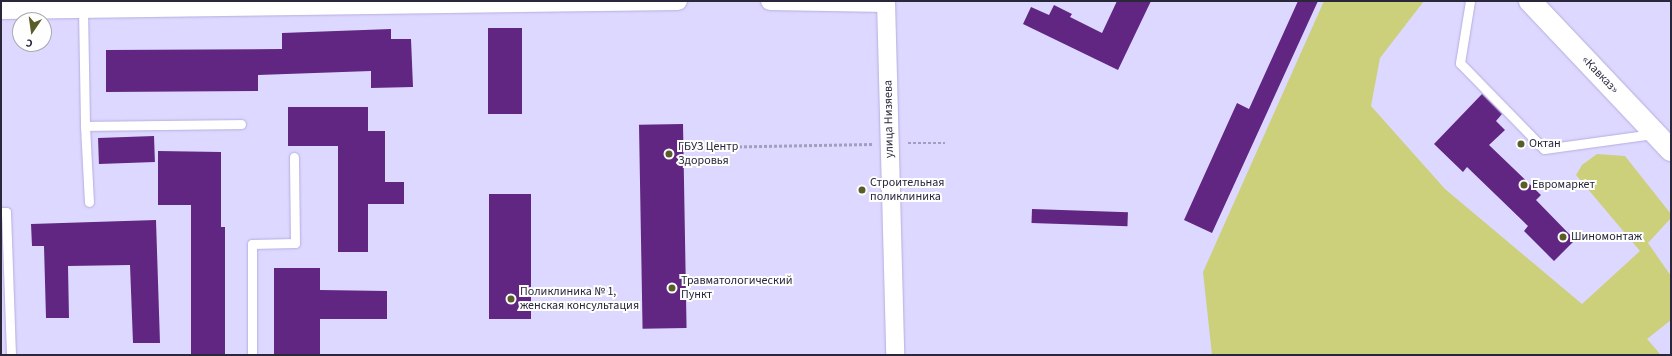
<!DOCTYPE html>
<meta charset="utf-8">
<style>
body{margin:0}
#map{position:relative;width:1672px;height:356px;overflow:hidden;background:#ddd8ff;font-family:"Source Sans 3",sans-serif}
div>[style]{position:absolute}
.green>*{inset:0;background:#ccd07a}
.building>*{inset:0;background:#612582;transform-origin:0 0}
.path>*{height:2.5px;margin-top:-1.25px;transform-origin:0;background:repeating-linear-gradient(90deg,#a39ebf 0 3px,transparent 0 5px)}
.roads{filter:drop-shadow(0 0 1px #b5aede) drop-shadow(0 0 1px #b5aede)}
.lane>*{height:9px;margin:-4.5px;padding:0 4.5px;transform-origin:4.5px;border-radius:4.5px;background:#fff}
.street>*{height:18px;margin:-9px;padding:0 9px;transform-origin:9px;border-radius:9px;background:#fff}
.highway>*{height:22px;margin:-11px;padding:0 11px;transform-origin:11px;border-radius:11px;background:#fff}
.dots>*{width:11px;height:11px;translate:-50% -50%;box-sizing:border-box;border:2px solid #fefefe;border-radius:50%}
span{translate:-50% -50%;white-space:nowrap;text-align:center;line-height:1.15;-webkit-text-stroke:4px #fefefe;paint-order:stroke}
.street-label{font-size:12px;color:#2a273a}
.poi-label{font-size:12px;color:#2a273a}
.left{translate:0 -50%;text-align:left}
.frame{position:absolute;inset:0;border:2px solid #2a273a;pointer-events:none}
.north{position:absolute;left:12px;top:12px;width:40px;height:40px;box-sizing:border-box;background:#fefefe;border:1px solid #a9a8b0;border-radius:50%;rotate:193deg;font-size:11px;font-weight:700;line-height:16px;text-align:center;color:#2a273a}
.north::after{content:'';display:block;margin:auto;width:14px;height:18px;background:#5a5c29;clip-path:polygon(50% 0,100% 100%,50% 72%,0 100%)}
</style>
<div id="map">
<div class="green">
<i style="clip-path:polygon(1324px 1px,1424px 1px,1380px 58px,1371px 106px,1445px 189px,1582px 304px,1640px 251px,1576px 175px,1582px 165px,1597px 154px,1625px 156px,1671px 214px,1671px 218px,1648px 243px,1671px 276px,1671px 320px,1647px 339px,1661px 355px,1212px 355px,1203px 272px)"></i>
</div>
<div class="building">
<i style="clip-path:polygon(1117px 1px,1151px 1px,1118px 70px,1023px 24px,1031px 7px,1049px 15px,1054px 5px,1072px 14px,1070px 17px,1102px 33px)"></i>
<i style="clip-path:polygon(1298px 1px,1318px 1px,1212px 233px,1184px 220px,1237px 103px,1249px 109px)"></i>
<i style="left:488px;top:28px;width:34px;height:86px"></i>
<i style="clip-path:polygon(391px 29px,391px 39px,411px 39px,413px 87px,371px 88px,371px 71px,258px 75px,258px 91px,106px 92px,106px 50px,282px 49px,282px 33px)"></i>
<i style="clip-path:polygon(1482px 94px,1502px 114px,1496px 121px,1505px 130px,1489px 145px,1541px 195px,1536px 200px,1575px 240px,1554px 261px,1524px 231px,1528px 226px,1467px 167px,1463px 172px,1434px 144px)"></i>
<i style="clip-path:polygon(288px 107px,368px 107px,368px 131px,385px 131px,385px 182px,404px 182px,404px 204px,368px 204px,368px 252px,338px 252px,338px 146px,288px 146px)"></i>
<i style="left:683px;top:124px;width:204px;height:44px;rotate:89deg"></i>
<i style="left:154px;top:136px;width:26px;height:56px;rotate:88deg"></i>
<i style="clip-path:polygon(158px 151px,221px 152px,221px 227px,225px 227px,225px 355px,191px 355px,191px 205px,158px 205px)"></i>
<i style="left:489px;top:194px;width:42px;height:125px"></i>
<i style="left:1032px;top:209px;width:96px;height:14px;rotate:2deg"></i>
<i style="clip-path:polygon(156px 220px,160px 343px,133px 343px,130px 265px,68px 266px,69px 318px,46px 318px,44px 246px,32px 246px,31px 224px)"></i>
<i style="clip-path:polygon(274px 268px,320px 268px,320px 290px,387px 291px,387px 319px,320px 319px,320px 355px,274px 355px)"></i>
</div>
<div class="path">
<i style="left:908px;top:143px;width:37px"></i>
<i style="left:704px;top:147px;width:169px;rotate:-1deg"></i>
</div>
<div class="roads">
<div class="lane">
<i style="left:1470px;top:1px;width:63px;rotate:99.2deg"></i>
<i style="left:1460px;top:63px;width:120px;rotate:45.7deg"></i>
<i style="left:1544px;top:149px;width:110px;rotate:-7.8deg"></i>
<i style="left:83px;top:9px;width:117px;rotate:89deg"></i>
<i style="left:85px;top:126px;width:76px;rotate:87deg"></i>
<i style="left:85px;top:126px;width:156px;rotate:-0.7deg"></i>
<i style="left:1px;top:212px;width:5px"></i>
<i style="left:6px;top:212px;width:143px;rotate:88deg"></i>
<i style="left:252px;top:355px;width:111px;rotate:-90deg"></i>
<i style="left:252px;top:244px;width:43px;rotate:-1.3deg"></i>
<i style="left:295px;top:243px;width:86px;rotate:-90.7deg"></i>
</div>
<div class="street">
<i style="left:770px;top:1px;width:116px;rotate:1deg"></i>
<i style="left:886px;top:1px;width:354px;rotate:88.5deg"></i>
<i style="left:1px;top:10px;width:677px;rotate:-0.76deg"></i>
</div>
<div class="highway">
<i style="left:1530px;top:1px;width:205px;rotate:46.6deg"></i>
</div>
</div>
<div class="dots">
<i style="left:1521px;top:144px;background:#5a5c29"></i>
<i style="left:669px;top:154px;background:#5a5c29"></i>
<i style="left:1524px;top:185px;background:#5a5c29"></i>
<i style="left:862px;top:190px;background:#5a5c29"></i>
<i style="left:1563px;top:237px;background:#5a5c29"></i>
<i style="left:672px;top:288px;background:#5a5c29"></i>
<i style="left:511px;top:299px;background:#5a5c29"></i>
</div>
<div class="street-label">
<span style="left:1600px;top:75px;rotate:46deg">«Кавказ»</span>
<span style="left:889px;top:119px;rotate:-91deg">улица Низяева</span>
</div>
<div class="poi-label">
<span class="left" style="left:1529px;top:144px">Октан</span>
<span class="left" style="left:678px;top:154px">ГБУЗ Центр<br>Здоровья</span>
<span class="left" style="left:870px;top:190px">Строительная<br>поликлиника</span>
<span class="left" style="left:1532px;top:185px">Евромаркет</span>
<span class="left" style="left:1571px;top:237px">Шиномонтаж</span>
<span class="left" style="left:681px;top:288px">Травматологический<br>Пункт</span>
<span class="left" style="left:520px;top:299px">Поликлиника № 1,<br>женская консультация</span>
</div>
<div class="frame"></div>
<div class="north">С</div>
</div>
